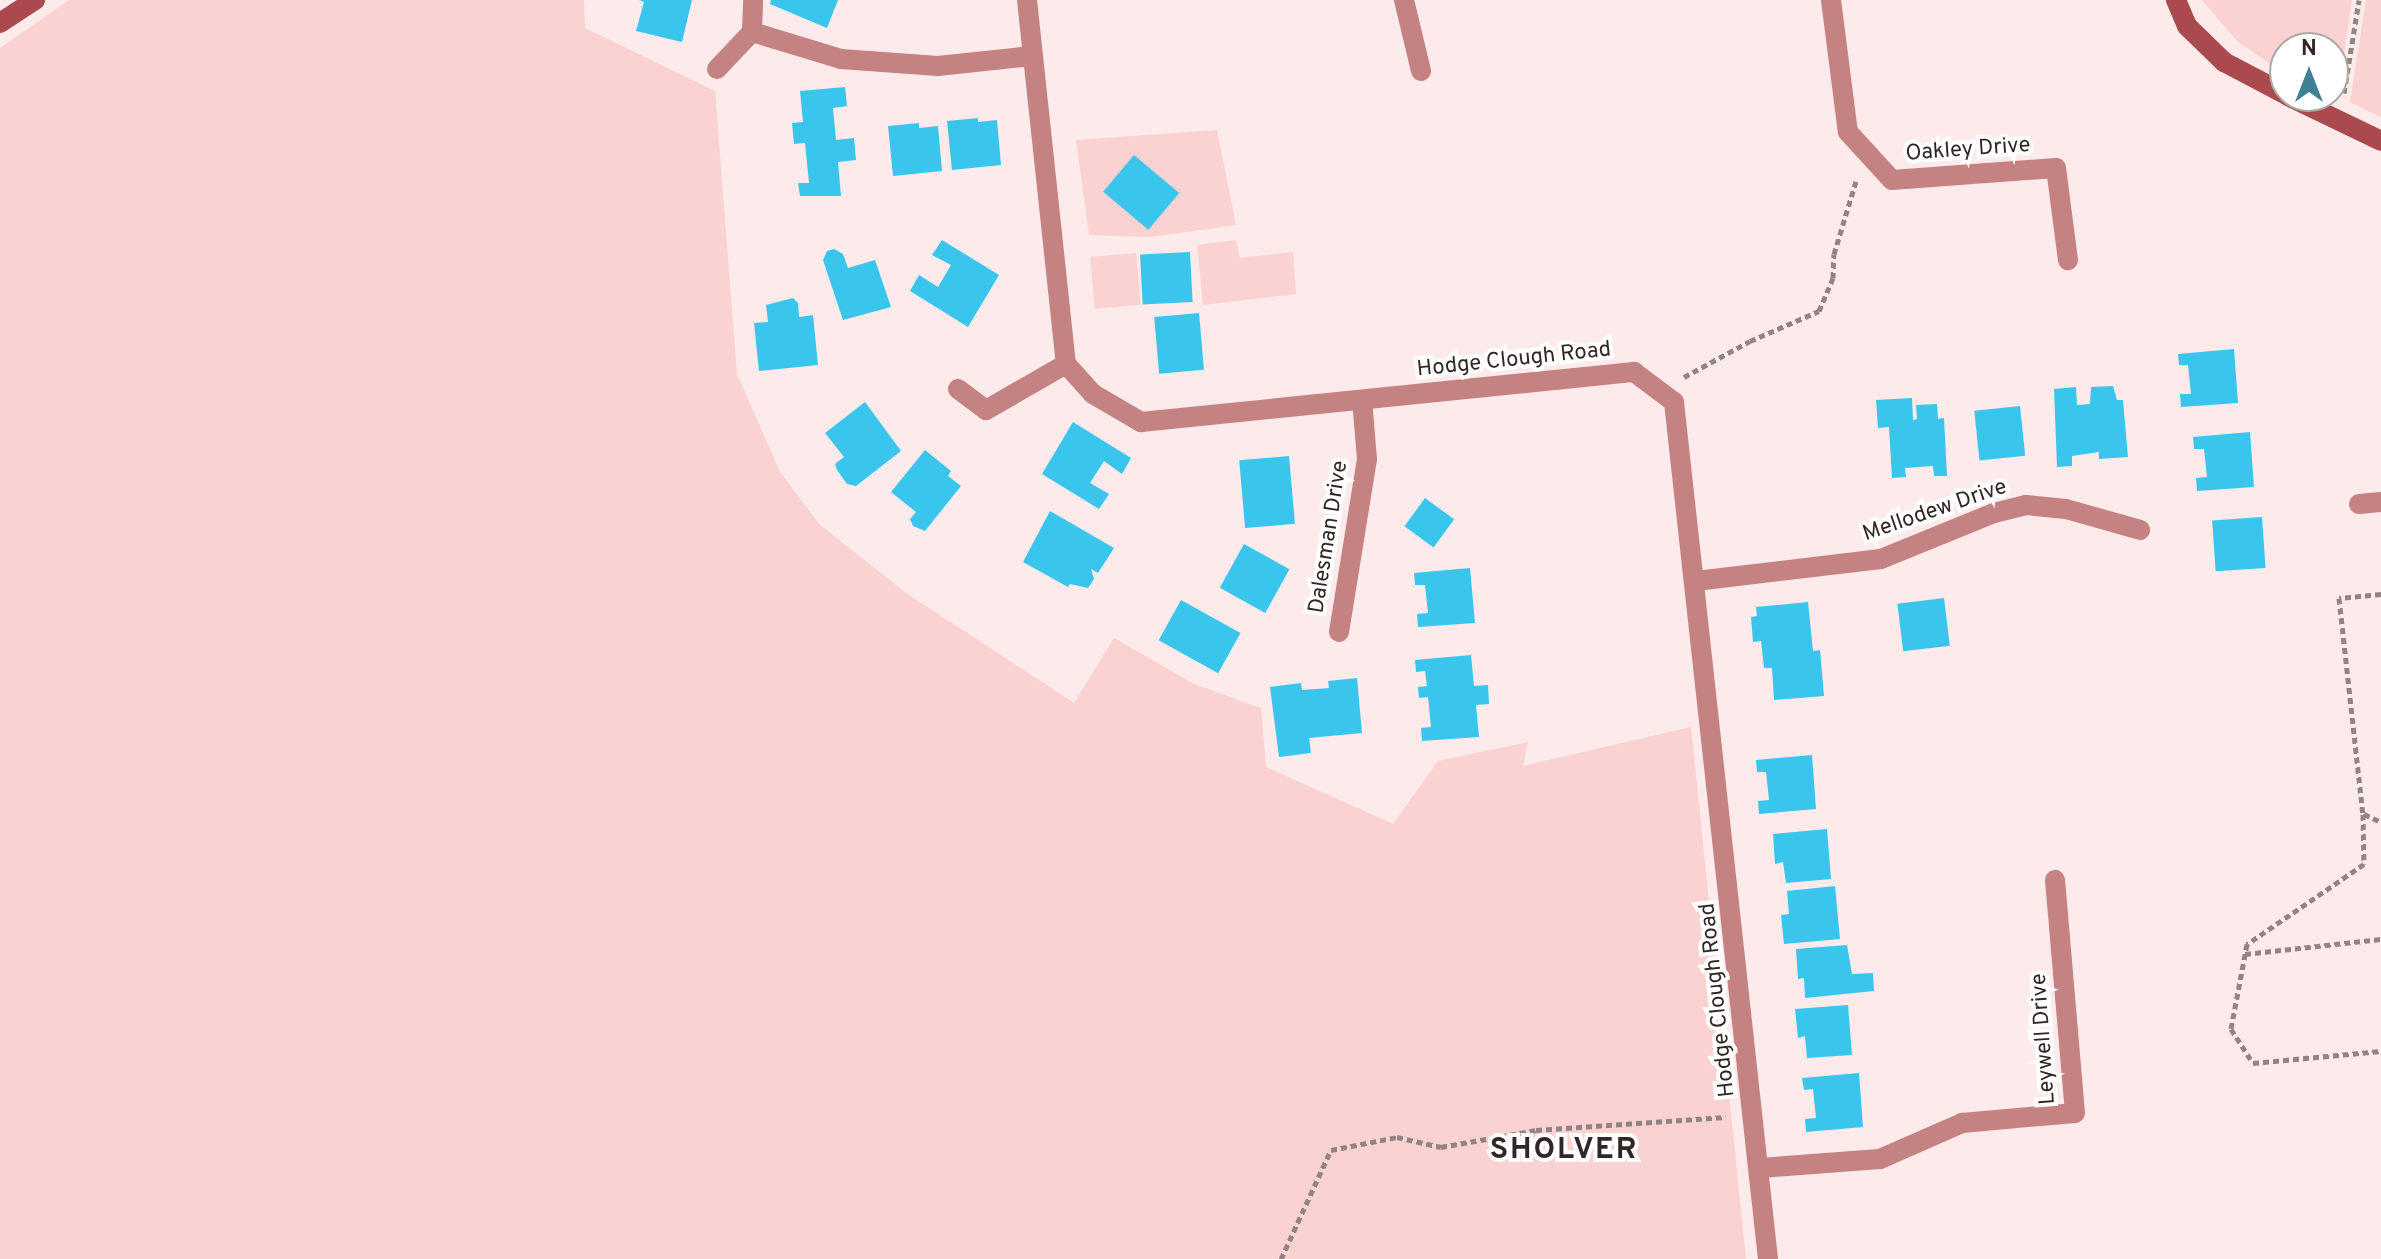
<!DOCTYPE html>
<style>
body{margin:0}
#map{position:relative;width:2381px;height:1259px;overflow:hidden;background:#fdeaea;font-family:Overpass,sans-serif}
div>[style]{position:absolute}
.green>*{inset:0;background:#f9d2d1;transform-origin:0 0}
.building>*{inset:0;background:#39c5ec;transform-origin:0 0}
.path>*{height:5px;margin-top:-2.5px;transform-origin:0;background:repeating-linear-gradient(90deg,#938484 0 6px,transparent 0 10px)}
.street>*{height:20px;margin:-10px;padding:0 10px;transform-origin:10px;border-radius:10px;background:#c58282}
.secondary>*{height:20px;margin:-10px;padding:0 10px;transform-origin:10px;border-radius:10px;background:#aa494e}
span{translate:-50% -50%;white-space:nowrap;text-align:center;line-height:1.15;-webkit-text-stroke:8px #fff;paint-order:stroke}
.street-label{font-size:22px;color:#322626}
.district-label{font-size:30px;color:#322626;font-weight:700;letter-spacing:2px}
.north{position:absolute;left:2269px;top:32px;width:80px;height:80px;box-sizing:border-box;background:#fff;border:2px solid #ada8a8;border-radius:50%;rotate:0deg;font-size:22px;font-weight:700;line-height:32px;text-align:center;color:#322626}
.north::after{content:'';display:block;margin:auto;width:28px;height:36px;background:#408094;clip-path:polygon(50% 0,100% 100%,50% 72%,0 100%)}
</style>
<div id="map">
<div class="green">
<i style="clip-path:polygon(69px 0,584px 0,585px 28px,715px 91px,737px 374px,780px 472px,819px 524px,906px 593px,1074px 703px,1114px 638px,1194px 684px,1261px 708px,1266px 767px,1393px 824px,1438px 761px,1528px 742px,1523px 766px,1691px 727px,1746px 1259px,0 1259px,0 48px)"></i>
<i style="clip-path:polygon(2202px 0,2352px 0,2339px 89px,2333px 95px,2333px 48px,2285px 48px,2285px 74px,2238px 42px)"></i>
<i style="clip-path:polygon(2366px 0,2381px 0,2381px 117px,2350px 102px)"></i>
<i style="clip-path:polygon(1217px 130px,1236px 225px,1150px 237px,1089px 235px,1076px 140px)"></i>
<i style="clip-path:polygon(1236px 240px,1240px 258px,1293px 252px,1296px 294px,1203px 305px,1197px 245px)"></i>
<i style="left:1136px;top:253px;width:52px;height:46px;rotate:85deg"></i>
</div>
<div class="building">
<i style="clip-path:polygon(639px 0,692px 0,682px 42px,636px 31px,644px 2px)"></i>
<i style="clip-path:polygon(771px 0,838px 0,827px 28px,770px 4px)"></i>
<i style="clip-path:polygon(845px 87px,847px 106px,833px 108px,836px 140px,854px 138px,856px 160px,838px 162px,841px 196px,800px 196px,798px 183px,809px 183px,805px 143px,794px 144px,792px 123px,803px 122px,800px 91px)"></i>
<i style="clip-path:polygon(978px 118px,978px 122px,997px 120px,1001px 165px,952px 170px,947px 121px)"></i>
<i style="clip-path:polygon(919px 123px,919px 128px,938px 126px,942px 171px,893px 176px,888px 126px)"></i>
<i style="left:1134px;top:155px;width:59px;height:48px;rotate:40deg"></i>
<i style="clip-path:polygon(942px 240px,999px 275px,968px 327px,910px 291px,919px 275px,938px 287px,951px 265px,932px 255px)"></i>
<i style="clip-path:polygon(834px 249px,843px 254px,848px 268px,875px 260px,891px 307px,843px 320px,823px 260px,827px 251px)"></i>
<i style="left:1190px;top:252px;width:50px;height:50px;rotate:87deg"></i>
<i style="clip-path:polygon(793px 298px,798px 303px,799px 317px,813px 315px,818px 365px,759px 371px,754px 323px,768px 322px,766px 305px)"></i>
<i style="left:1199px;top:313px;width:57px;height:45px;rotate:85deg"></i>
<i style="clip-path:polygon(2234px 349px,2238px 403px,2181px 407px,2180px 394px,2191px 394px,2188px 365px,2179px 365px,2178px 354px)"></i>
<i style="clip-path:polygon(2113px 386px,2117px 400px,2123px 400px,2128px 457px,2099px 459px,2099px 452px,2072px 456px,2072px 466px,2057px 467px,2054px 389px,2076px 387px,2077px 405px,2090px 404px,2091px 387px)"></i>
<i style="clip-path:polygon(1912px 398px,1913px 420px,1917px 419px,1916px 405px,1937px 404px,1938px 419px,1944px 418px,1947px 476px,1934px 476px,1933px 466px,1905px 468px,1906px 477px,1892px 478px,1889px 427px,1878px 428px,1876px 400px)"></i>
<i style="clip-path:polygon(865px 402px,901px 451px,856px 486px,847px 484px,837px 470px,835px 464px,844px 457px,825px 433px)"></i>
<i style="left:2020px;top:406px;width:50px;height:46px;rotate:84deg"></i>
<i style="clip-path:polygon(1073px 422px,1131px 458px,1122px 474px,1104px 461px,1090px 483px,1109px 494px,1099px 509px,1042px 474px)"></i>
<i style="clip-path:polygon(2250px 432px,2254px 487px,2197px 491px,2196px 478px,2207px 477px,2204px 449px,2194px 449px,2193px 437px)"></i>
<i style="clip-path:polygon(925px 450px,951px 471px,948px 476px,961px 486px,925px 531px,913px 526px,910px 519px,916px 512px,891px 492px)"></i>
<i style="left:1289px;top:456px;width:68px;height:50px;rotate:85deg"></i>
<i style="left:1425px;top:498px;width:36px;height:35px;rotate:36deg"></i>
<i style="clip-path:polygon(1050px 511px,1114px 548px,1098px 573px,1091px 569px,1094px 579px,1088px 588px,1070px 584px,1068px 587px,1023px 562px)"></i>
<i style="left:2262px;top:517px;width:51px;height:50px;rotate:86deg"></i>
<i style="left:1244px;top:544px;width:52px;height:50px;rotate:29deg"></i>
<i style="clip-path:polygon(1470px 568px,1475px 623px,1418px 627px,1417px 614px,1428px 613px,1425px 585px,1415px 585px,1414px 573px)"></i>
<i style="left:1944px;top:598px;width:48px;height:47px;rotate:83deg"></i>
<i style="left:1181px;top:600px;width:68px;height:46px;rotate:29deg"></i>
<i style="clip-path:polygon(1808px 602px,1813px 651px,1820px 650px,1824px 696px,1774px 700px,1772px 668px,1764px 668px,1761px 641px,1753px 642px,1751px 617px,1757px 616px,1756px 607px)"></i>
<i style="clip-path:polygon(1471px 655px,1474px 686px,1488px 685px,1489px 704px,1476px 705px,1479px 737px,1422px 741px,1421px 728px,1431px 727px,1428px 697px,1419px 698px,1418px 687px,1427px 686px,1425px 671px,1416px 672px,1415px 660px)"></i>
<i style="clip-path:polygon(1357px 678px,1362px 733px,1309px 738px,1311px 753px,1279px 757px,1270px 687px,1301px 683px,1302px 690px,1329px 688px,1328px 681px)"></i>
<i style="clip-path:polygon(1812px 755px,1816px 809px,1759px 814px,1758px 801px,1769px 800px,1766px 772px,1757px 772px,1756px 760px)"></i>
<i style="clip-path:polygon(1827px 829px,1831px 879px,1786px 883px,1783px 862px,1775px 864px,1773px 834px)"></i>
<i style="clip-path:polygon(1835px 886px,1840px 939px,1784px 944px,1781px 915px,1789px 914px,1787px 891px)"></i>
<i style="clip-path:polygon(1847px 945px,1852px 974px,1873px 973px,1874px 991px,1805px 998px,1804px 978px,1798px 979px,1796px 949px)"></i>
<i style="clip-path:polygon(1848px 1005px,1852px 1055px,1807px 1058px,1805px 1036px,1798px 1038px,1795px 1009px)"></i>
<i style="clip-path:polygon(1859px 1073px,1863px 1127px,1806px 1132px,1805px 1119px,1816px 1118px,1813px 1089px,1804px 1090px,1802px 1078px)"></i>
</div>
<div class="path">
<i style="left:2344px;top:93px;width:94px;rotate:-80.8deg"></i>
<i style="left:1684px;top:377px;width:75px;rotate:-28.6deg"></i>
<i style="left:1750px;top:341px;width:75px;rotate:-23.5deg"></i>
<i style="left:1819px;top:311px;width:36px;rotate:-67deg"></i>
<i style="left:1833px;top:278px;width:24px;rotate:-88deg"></i>
<i style="left:1834px;top:254px;width:76px;rotate:-73.2deg"></i>
<i style="left:2381px;top:594px;width:42px;rotate:174.6deg"></i>
<i style="left:2339px;top:598px;width:217px;rotate:83.7deg"></i>
<i style="left:2363px;top:814px;width:50px;rotate:88.9deg"></i>
<i style="left:2364px;top:864px;width:142px;rotate:145.6deg"></i>
<i style="left:2247px;top:944px;width:86px;rotate:100.7deg"></i>
<i style="left:2231px;top:1029px;width:40px;rotate:57.1deg"></i>
<i style="left:2253px;top:1063px;width:129px;rotate:-5.4deg"></i>
<i style="left:2364px;top:814px;width:19px;rotate:25deg"></i>
<i style="left:2245px;top:954px;width:137px;rotate:-6.3deg"></i>
<i style="left:1281px;top:1259px;width:120px;rotate:-65.4deg"></i>
<i style="left:1331px;top:1150px;width:67px;rotate:-11.1deg"></i>
<i style="left:1397px;top:1137px;width:45px;rotate:12.8deg"></i>
<i style="left:1441px;top:1147px;width:97px;rotate:-10.1deg"></i>
<i style="left:1536px;top:1130px;width:190px;rotate:-3.9deg"></i>
</div>
<div class="street">
<i style="left:1027px;top:0;width:366px;rotate:83.9deg"></i>
<i style="left:1066px;top:364px;width:40px;rotate:48deg"></i>
<i style="left:1093px;top:394px;width:56px;rotate:30.3deg"></i>
<i style="left:1141px;top:422px;width:496px;rotate:-5.8deg"></i>
<i style="left:1634px;top:372px;width:50px;rotate:36.9deg"></i>
<i style="left:1674px;top:402px;width:862px;rotate:83.74deg"></i>
<i style="left:1404px;top:0;width:73px;rotate:76.5deg"></i>
<i style="left:1831px;top:0;width:133px;rotate:82.7deg"></i>
<i style="left:1848px;top:132px;width:65px;rotate:47.5deg"></i>
<i style="left:1892px;top:180px;width:164px;rotate:-4.2deg"></i>
<i style="left:2056px;top:168px;width:93px;rotate:82.6deg"></i>
<i style="left:752px;top:32px;width:93px;rotate:16.9deg"></i>
<i style="left:841px;top:59px;width:97px;rotate:4.1deg"></i>
<i style="left:938px;top:66px;width:94px;rotate:-6.1deg"></i>
<i style="left:717px;top:69px;width:51px;rotate:-46.6deg"></i>
<i style="left:752px;top:32px;width:32px;rotate:-88deg"></i>
<i style="left:958px;top:389px;width:35px;rotate:37deg"></i>
<i style="left:986px;top:410px;width:92px;rotate:-29.9deg"></i>
<i style="left:2359px;top:504px;width:22px;rotate:-5deg"></i>
<i style="left:1696px;top:581px;width:186px;rotate:-6.8deg"></i>
<i style="left:1881px;top:559px;width:122px;rotate:-22.2deg"></i>
<i style="left:1994px;top:513px;width:33px;rotate:-14deg"></i>
<i style="left:2026px;top:505px;width:40px;rotate:5.7deg"></i>
<i style="left:2066px;top:509px;width:77px;rotate:15.8deg"></i>
<i style="left:1339px;top:632px;width:175px;rotate:-80.8deg"></i>
<i style="left:1367px;top:459px;width:59px;rotate:-94.8deg"></i>
<i style="left:1760px;top:1168px;width:120px;rotate:-4.3deg"></i>
<i style="left:1880px;top:1159px;width:90px;rotate:-23.7deg"></i>
<i style="left:1962px;top:1123px;width:113px;rotate:-5.1deg"></i>
<i style="left:2075px;top:1113px;width:234px;rotate:-94.9deg"></i>
</div>
<div class="secondary">
<i style="left:2176px;top:0;width:28px;rotate:67deg"></i>
<i style="left:2187px;top:26px;width:52px;rotate:44.2deg"></i>
<i style="left:2224px;top:62px;width:69px;rotate:27.7deg"></i>
<i style="left:0;top:23px;width:42px;rotate:-33.3deg"></i>
<i style="left:2288px;top:96px;width:103px;rotate:25.8deg"></i>
</div>
<div class="street-label">
<span style="left:1968px;top:150px;rotate:-4deg">Oakley Drive</span>
<span style="left:1514px;top:360px;rotate:-6deg">Hodge Clough Road</span>
<span style="left:1935px;top:511px;rotate:-19deg">Mellodew Drive</span>
<span style="left:1329px;top:537px;rotate:-81deg">Dalesman Drive</span>
<span style="left:1718px;top:1000px;rotate:-96deg">Hodge Clough Road</span>
<span style="left:2044px;top:1039px;rotate:-94deg">Leywell Drive</span>
</div>
<div class="district-label">
<span style="left:1564px;top:1151px">SHOLVER</span>
</div>
<div class="north">N</div>
</div>
